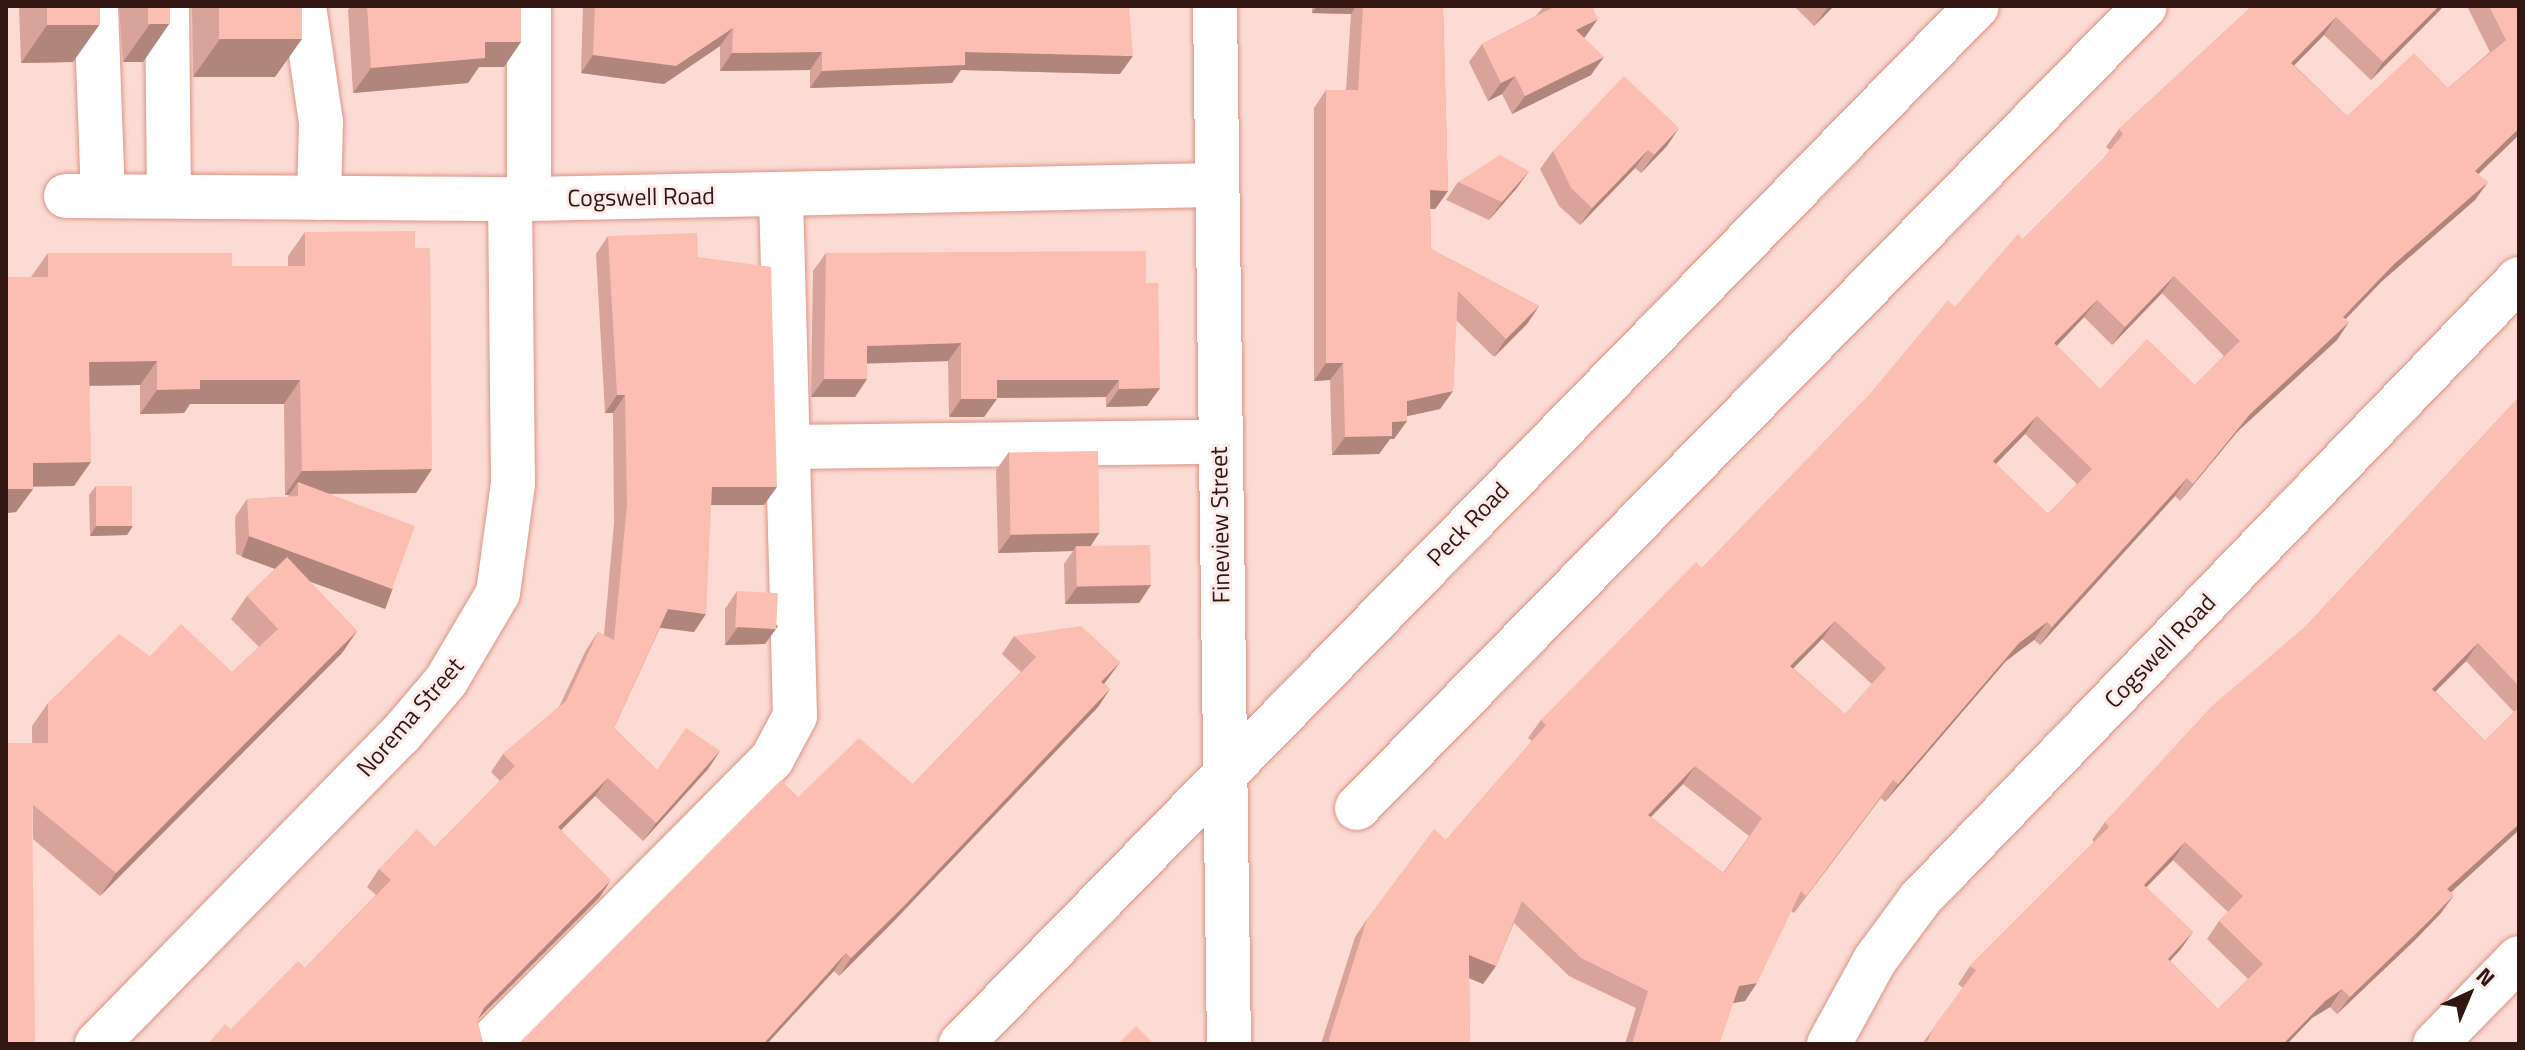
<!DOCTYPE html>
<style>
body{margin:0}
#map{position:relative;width:2525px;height:1050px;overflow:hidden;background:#fbdbd4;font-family:"Titillium Web",sans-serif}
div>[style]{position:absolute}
.roads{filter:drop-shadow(0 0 2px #dc9384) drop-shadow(0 0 2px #dc9384)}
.minor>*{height:44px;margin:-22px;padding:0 22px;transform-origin:22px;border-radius:22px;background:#fff}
.major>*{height:44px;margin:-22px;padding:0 22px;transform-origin:22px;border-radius:22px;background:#fff}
.wall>*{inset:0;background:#d8a398}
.shaded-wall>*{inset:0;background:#b0857c;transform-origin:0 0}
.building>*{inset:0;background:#fbbeb1;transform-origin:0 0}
span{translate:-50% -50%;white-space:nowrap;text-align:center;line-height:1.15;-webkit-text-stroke:6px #fdece9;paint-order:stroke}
.street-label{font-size:24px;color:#321611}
.frame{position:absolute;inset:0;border:8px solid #321611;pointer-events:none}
.north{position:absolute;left:2429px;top:954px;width:80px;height:80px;-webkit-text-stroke:6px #fdece9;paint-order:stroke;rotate:44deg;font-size:22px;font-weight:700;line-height:32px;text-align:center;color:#321611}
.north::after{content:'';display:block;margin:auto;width:28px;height:36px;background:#321611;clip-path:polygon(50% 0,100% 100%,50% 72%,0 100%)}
</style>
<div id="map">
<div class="roads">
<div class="minor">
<i style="left:96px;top:6px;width:190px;rotate:87.9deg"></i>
<i style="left:167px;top:6px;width:190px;rotate:89.4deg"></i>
<i style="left:304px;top:6px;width:118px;rotate:81.7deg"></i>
<i style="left:321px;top:123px;width:75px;rotate:91.5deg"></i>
<i style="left:529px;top:6px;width:193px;rotate:90deg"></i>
<i style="left:1215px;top:6px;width:1038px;rotate:89.23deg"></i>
<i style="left:66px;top:196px;width:463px;rotate:0.4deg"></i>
<i style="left:529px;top:199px;width:686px;rotate:-1.17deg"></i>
<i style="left:788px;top:447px;width:430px;rotate:-0.7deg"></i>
<i style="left:1357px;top:808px;width:1124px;rotate:-45.5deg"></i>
<i style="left:97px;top:1044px;width:433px;rotate:-45.6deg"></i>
<i style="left:400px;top:735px;width:71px;rotate:-49.6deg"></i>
<i style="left:446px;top:681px;width:102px;rotate:-59.4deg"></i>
<i style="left:498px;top:593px;width:111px;rotate:-82.2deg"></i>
<i style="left:513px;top:483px;width:284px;rotate:-90.6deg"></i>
<i style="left:489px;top:1044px;width:402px;rotate:-45.2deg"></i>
<i style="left:772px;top:759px;width:49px;rotate:-61.9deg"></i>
<i style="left:795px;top:716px;width:521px;rotate:-91.54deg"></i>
<i style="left:1829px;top:1044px;width:96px;rotate:-61.3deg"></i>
<i style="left:1875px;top:960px;width:76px;rotate:-53.6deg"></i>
<i style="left:1920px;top:899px;width:862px;rotate:-45.99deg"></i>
<i style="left:2435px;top:1044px;width:120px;rotate:-45.7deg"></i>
</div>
<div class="major">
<i style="left:961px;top:1044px;width:1452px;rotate:-45.61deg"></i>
</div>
</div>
<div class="wall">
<i style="clip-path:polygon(19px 6px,100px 6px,73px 62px,21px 63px)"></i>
<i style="clip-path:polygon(119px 6px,170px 6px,169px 24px,143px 62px,123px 62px)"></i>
<i style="clip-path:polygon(192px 6px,302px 6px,275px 77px,193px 77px)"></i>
<i style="clip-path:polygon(351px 6px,521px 6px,504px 67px,479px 67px,468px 83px,353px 93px,348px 10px)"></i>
<i style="clip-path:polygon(583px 6px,1129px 6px,1120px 74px,961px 70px,952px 83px,810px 88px,810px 70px,720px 71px,720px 46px,664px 84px,581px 73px)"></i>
<i style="clip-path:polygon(1312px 6px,1443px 6px,1448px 191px,1435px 209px,1430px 209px,1431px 249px,1539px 306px,1527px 324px,1494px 357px,1456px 320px,1453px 391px,1440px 409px,1407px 416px,1407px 421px,1394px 439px,1390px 439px,1379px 454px,1332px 455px,1330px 380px,1314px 381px,1314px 108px,1326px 90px,1346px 90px,1351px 14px,1312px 13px)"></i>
<i style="clip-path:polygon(1544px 6px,1592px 6px,1585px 37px,1583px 38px,1591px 75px,1512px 114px,1502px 94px,1488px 101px,1469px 62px,1482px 44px,1536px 16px)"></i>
<i style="clip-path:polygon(1794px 6px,1834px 6px,1814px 26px)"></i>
<i style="clip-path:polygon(evenodd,2248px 6px,2444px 6px,2371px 80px,2324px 35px,2294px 65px,2347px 116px,2448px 88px,2490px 52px,2467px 6px,2519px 6px,2508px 145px,2478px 173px,2475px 200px,2381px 282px,2346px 319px,2337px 340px,2237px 432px,2180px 501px,2175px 496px,2040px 645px,2034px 640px,2006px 661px,1885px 802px,1881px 798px,1794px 913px,1791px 911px,1745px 1001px,1733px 1003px,1719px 1044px,1625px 1044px,1636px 1008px,1569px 976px,1514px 923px,1496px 966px,1483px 984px,1469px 978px,1470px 1044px,1321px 1044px,1355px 937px,1367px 919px,1446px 840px,1532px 741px,1528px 738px,1541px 720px,1702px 568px,1955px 307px,2103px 159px,2110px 150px,2106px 147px,2119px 129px,2250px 8px,2248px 6px,2162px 293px,2224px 356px,2195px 385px,2100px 389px,2057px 346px,2084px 317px,2112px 345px,2162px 293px,2248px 6px,2025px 434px,2077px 484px,2048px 514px,1996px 464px,2025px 434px,2248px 6px,1822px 639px,1872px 684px,1845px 714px,1793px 668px,1822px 639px,2248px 6px,1683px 784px,1749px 836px,1723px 873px,1651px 817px,1683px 784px)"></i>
<i style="clip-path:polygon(1667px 146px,1641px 173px,1635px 168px,1580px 225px,1559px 206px,1540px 169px,1553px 151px)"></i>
<i style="clip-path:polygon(1529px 171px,1516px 189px,1489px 220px,1446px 200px,1458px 182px)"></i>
<i style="clip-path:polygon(305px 232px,415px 248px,432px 469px,416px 493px,329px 494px,392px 589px,380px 607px,309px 581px,357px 631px,342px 653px,100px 896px,33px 839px,32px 726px,48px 703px,150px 656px,232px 672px,259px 647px,231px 619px,247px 596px,276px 568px,236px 554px,235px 517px,247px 499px,288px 497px,289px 495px,285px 495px,284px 404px,190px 404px,184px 413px,140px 414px,140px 385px,90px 386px,74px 486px,33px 486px,33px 489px,16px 512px,6px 513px,6px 277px,31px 277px,48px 253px,232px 266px,288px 266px,288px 256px)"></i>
<i style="clip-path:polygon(608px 236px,698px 257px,764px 505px,711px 505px,694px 632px,660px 628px,614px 728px,657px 770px,720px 751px,708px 769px,643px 841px,595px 796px,561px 830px,599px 898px,477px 1020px,483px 1043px,231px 1029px,305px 968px,376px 895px,367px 887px,379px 869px,435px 847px,500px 781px,491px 772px,503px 754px,559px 707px,586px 650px,598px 632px,604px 635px,614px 523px,613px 413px,605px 413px,596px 254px)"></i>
<i style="clip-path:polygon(826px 253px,1146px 283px,1160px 388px,1147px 406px,1106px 407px,1106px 397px,997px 398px,984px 417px,949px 417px,948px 361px,867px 363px,867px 379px,855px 397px,811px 397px,813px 271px)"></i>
<i style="clip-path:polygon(evenodd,2519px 397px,2519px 830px,2451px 892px,2441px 913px,2415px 940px,2337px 1014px,2330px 1007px,2312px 1018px,2287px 1044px,1922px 1044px,1963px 988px,1958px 984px,1970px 966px,2094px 842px,2092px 840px,2105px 822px,2307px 625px,2519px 397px,2466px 661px,2514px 712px,2485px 741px,2435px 691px,2466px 661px,2519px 397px,2173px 860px,2228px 912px,2219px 921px,2207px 939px,2248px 979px,2218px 1009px,2170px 961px,2180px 950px,2193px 932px,2146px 887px,2173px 860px)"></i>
<i style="clip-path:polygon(1009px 452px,1099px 533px,1091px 546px,1151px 585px,1139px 603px,1065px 604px,1064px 564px,1073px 551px,998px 553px,996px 470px)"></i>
<i style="clip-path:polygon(96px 486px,127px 535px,90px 536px,89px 495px)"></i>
<i style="clip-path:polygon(737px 591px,778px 626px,765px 644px,725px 645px,725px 609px)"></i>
<i style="clip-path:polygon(1014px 636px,1120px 662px,1104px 684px,1110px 689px,1098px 707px,892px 923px,839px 976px,834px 971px,798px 797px,913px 784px,1021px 672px,1002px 654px)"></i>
</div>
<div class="shaded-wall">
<i style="clip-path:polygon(1317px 6px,1356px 6px,1351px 14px,1312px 13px)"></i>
<i style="clip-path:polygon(1829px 6px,1834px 6px,1814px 26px)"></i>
<i style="clip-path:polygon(2439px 6px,2444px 6px,2371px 80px,2383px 62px)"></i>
<i style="clip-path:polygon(2336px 17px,2324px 35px,2279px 81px,2291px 63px)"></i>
<i style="clip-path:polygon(1598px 19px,1585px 37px,1563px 48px,1576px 30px)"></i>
<i style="clip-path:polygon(100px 24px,73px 62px,21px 63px,47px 25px)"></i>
<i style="clip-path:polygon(150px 24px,169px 24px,143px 62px,123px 62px)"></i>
<i style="clip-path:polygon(733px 28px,720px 46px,664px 84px,581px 73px,593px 55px)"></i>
<i style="clip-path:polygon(220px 39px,302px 39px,275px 77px,193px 77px)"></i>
<i style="clip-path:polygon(485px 42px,521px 42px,504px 67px,479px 67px,468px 83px,353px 93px,371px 68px)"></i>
<i style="clip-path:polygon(822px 52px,810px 70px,720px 71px,732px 53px)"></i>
<i style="clip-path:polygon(965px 52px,1133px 56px,1120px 74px,961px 70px,952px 83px,810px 88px,822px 71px)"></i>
<i style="clip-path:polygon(1604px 57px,1591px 75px,1512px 114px,1525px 96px)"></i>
<i style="clip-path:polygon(1515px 76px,1502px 94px,1488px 101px,1501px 83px)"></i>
<i style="clip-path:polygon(1679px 128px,1667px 146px,1641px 173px,1654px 155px)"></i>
<i style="clip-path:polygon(2519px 128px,2519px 135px,2463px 189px,2475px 171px)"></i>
<i style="clip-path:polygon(1648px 150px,1635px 168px,1580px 225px,1592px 208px)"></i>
<i style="clip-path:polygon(1529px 171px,1516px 189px,1489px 220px,1502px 202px)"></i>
<i style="clip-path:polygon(2488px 182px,2475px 200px,2381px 282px,2331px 334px,2343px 317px,2394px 264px)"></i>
<i style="clip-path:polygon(1430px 190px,1448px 191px,1435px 209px,1417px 208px)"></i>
<i style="clip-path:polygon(2174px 276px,2162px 293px,2112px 345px,2125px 327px)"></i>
<i style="clip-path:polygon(2097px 300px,2084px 317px,2042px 361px,2054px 343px)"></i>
<i style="clip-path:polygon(1539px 306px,1527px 324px,1494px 357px,1506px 339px)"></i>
<i style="clip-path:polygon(2349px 322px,2337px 340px,2237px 432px,2180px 501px,2193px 484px,2250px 414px)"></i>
<i style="clip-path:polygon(961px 343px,948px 361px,855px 364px,867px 346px)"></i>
<i style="clip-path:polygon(157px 361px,140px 385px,73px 386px,89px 362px)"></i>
<i style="clip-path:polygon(1326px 363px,1343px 363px,1330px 380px,1314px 381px)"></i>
<i style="clip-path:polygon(824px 379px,867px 379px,855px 397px,811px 397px)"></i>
<i style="clip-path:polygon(200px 380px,300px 380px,284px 404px,190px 404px,184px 413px,140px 414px,157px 390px)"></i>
<i style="clip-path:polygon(997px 380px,1119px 380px,1106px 397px,984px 398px)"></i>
<i style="clip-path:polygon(1160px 388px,1147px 406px,1106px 407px,1119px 389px)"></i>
<i style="clip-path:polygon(1453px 391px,1440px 409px,1394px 419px,1407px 401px)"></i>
<i style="clip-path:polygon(617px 395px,625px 395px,613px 413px,605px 413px)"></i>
<i style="clip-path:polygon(961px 399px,997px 399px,984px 417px,949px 417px)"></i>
<i style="clip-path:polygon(2037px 416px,2025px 434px,1981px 479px,1993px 461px)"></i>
<i style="clip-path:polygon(1407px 421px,1394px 439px,1390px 439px,1379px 454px,1332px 455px,1345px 437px,1392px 422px)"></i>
<i style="clip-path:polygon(91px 462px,74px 486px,16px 487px,33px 463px)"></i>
<i style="clip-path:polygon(432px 469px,416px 493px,298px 494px,298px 482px,289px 495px,285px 495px,302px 471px)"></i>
<i style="clip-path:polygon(2187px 478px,2175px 496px,2040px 645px,2052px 627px)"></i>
<i style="clip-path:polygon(712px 487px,777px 487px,764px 505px,699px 505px)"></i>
<i style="clip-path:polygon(6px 489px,33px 489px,16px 512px,6px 513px)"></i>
<i style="clip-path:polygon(96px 526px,133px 526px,127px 535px,90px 536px)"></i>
<i style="clip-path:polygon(1099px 533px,1087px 551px,1076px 546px,1073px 551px,998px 553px,1011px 535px)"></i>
<i style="left:249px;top:536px;width:153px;height:22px;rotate:20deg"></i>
<i style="clip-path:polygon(1151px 585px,1139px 603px,1065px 604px,1077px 587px)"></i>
<i style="clip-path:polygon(668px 609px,706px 614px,694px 632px,656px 627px)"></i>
<i style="clip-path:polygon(1835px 621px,1822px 639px,1778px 684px,1790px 666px)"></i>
<i style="clip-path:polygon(2047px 622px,2034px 640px,2006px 661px,1885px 802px,1898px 784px,2019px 643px)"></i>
<i style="clip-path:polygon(778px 626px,765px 644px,725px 645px,738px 627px)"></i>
<i style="clip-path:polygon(357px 631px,342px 653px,100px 896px,116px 873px)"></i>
<i style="clip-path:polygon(2478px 643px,2466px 661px,2420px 707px,2432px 689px)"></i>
<i style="clip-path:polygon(1120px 662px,1107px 680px,1089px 699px,1101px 682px)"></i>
<i style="clip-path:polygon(1110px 689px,1098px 707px,892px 923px,839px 976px,851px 958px)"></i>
<i style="clip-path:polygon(720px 751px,708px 769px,643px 841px,656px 823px)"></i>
<i style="clip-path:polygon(1695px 766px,1683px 784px,1635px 833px,1648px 815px)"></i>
<i style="clip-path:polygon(608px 778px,595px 796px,546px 845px,558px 827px)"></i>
<i style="clip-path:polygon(2519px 824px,2519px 830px,2435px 907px,2447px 889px)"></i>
<i style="clip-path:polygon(2185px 842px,2173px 860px,2131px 903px,2144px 885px)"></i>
<i style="clip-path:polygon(611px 880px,599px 898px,471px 1026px,484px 1008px)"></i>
<i style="clip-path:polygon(2454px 895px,2441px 913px,2415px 940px,2337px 1014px,2350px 997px)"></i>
<i style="clip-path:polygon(2193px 932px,2180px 950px,2155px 977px,2168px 959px)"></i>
<i style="clip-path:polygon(846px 953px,834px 971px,767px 1044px,763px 1044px)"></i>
<i style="clip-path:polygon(1469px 955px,1496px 966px,1483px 984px,1457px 973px)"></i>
<i style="clip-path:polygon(1757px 983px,1745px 1001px,1727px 1004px,1739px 986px)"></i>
<i style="clip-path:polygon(2342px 989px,2330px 1007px,2312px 1018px,2287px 1044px,2283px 1044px,2325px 1001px)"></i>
</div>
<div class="building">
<i style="left:47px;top:6px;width:53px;height:19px"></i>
<i style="left:148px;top:6px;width:22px;height:18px"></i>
<i style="left:219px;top:6px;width:83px;height:33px"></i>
<i style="clip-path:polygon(367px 6px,521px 6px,521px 42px,485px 42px,485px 58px,371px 68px)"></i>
<i style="clip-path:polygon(595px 6px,1129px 6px,1133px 56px,965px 52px,965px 65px,822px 71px,822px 52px,732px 53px,733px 28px,676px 66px,593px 55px)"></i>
<i style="clip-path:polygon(1363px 6px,1443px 6px,1448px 191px,1430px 190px,1431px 249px,1539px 306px,1506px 339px,1458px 291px,1453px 391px,1407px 401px,1407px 421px,1392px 422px,1392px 436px,1345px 437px,1343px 363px,1326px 363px,1326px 90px,1358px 90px)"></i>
<i style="clip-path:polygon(1551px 6px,1592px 6px,1598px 19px,1576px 30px,1604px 57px,1525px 96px,1515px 76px,1501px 83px,1482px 44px,1552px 8px)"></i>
<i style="clip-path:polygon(evenodd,2252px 6px,2439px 6px,2383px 62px,2336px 17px,2291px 63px,2347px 116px,2414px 53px,2448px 88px,2506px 40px,2489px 6px,2519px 6px,2519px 128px,2475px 171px,2488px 182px,2394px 264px,2343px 317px,2349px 322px,2250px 414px,2193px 484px,2187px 478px,2052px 627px,2047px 622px,2019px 643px,1898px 784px,1893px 780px,1806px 896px,1801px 891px,1757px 983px,1739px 986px,1719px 1044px,1632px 1044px,1648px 991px,1581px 958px,1522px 901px,1496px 966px,1469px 955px,1470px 1044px,1330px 1044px,1329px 1039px,1367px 919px,1434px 829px,1446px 840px,1546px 725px,1541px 720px,1696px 562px,1702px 568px,1868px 396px,1948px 300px,1955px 307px,2018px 234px,2023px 239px,2103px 159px,2123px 134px,2119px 129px,2252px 6px,2174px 276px,2240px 341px,2195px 385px,2147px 339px,2100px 389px,2054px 343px,2097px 300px,2125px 327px,2174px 276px,2252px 6px,2037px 416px,2092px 469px,2048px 514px,1993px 461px,2037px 416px,2252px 6px,1835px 621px,1886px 668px,1845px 714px,1790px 666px,1835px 621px,2252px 6px,1695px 766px,1762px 818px,1724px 873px,1648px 815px,1695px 766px)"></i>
<i style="clip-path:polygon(1624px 76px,1679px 128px,1654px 155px,1648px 150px,1592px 208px,1571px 188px,1553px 151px)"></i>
<i style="clip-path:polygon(1500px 155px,1529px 171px,1502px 202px,1458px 182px)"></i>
<i style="clip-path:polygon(415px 231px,415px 248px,430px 248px,432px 469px,302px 471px,300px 380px,200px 380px,200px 389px,157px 390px,157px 361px,89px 362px,91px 462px,33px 463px,33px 489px,6px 489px,6px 277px,48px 277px,48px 253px,232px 253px,232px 266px,305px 266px,305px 232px)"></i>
<i style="clip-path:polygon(697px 233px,698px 257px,771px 267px,777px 487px,712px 487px,706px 614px,668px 609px,614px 728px,657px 770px,686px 728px,720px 751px,656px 823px,608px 778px,558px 827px,611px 880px,484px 1008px,477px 1021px,483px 1043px,485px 1044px,208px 1044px,225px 1024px,231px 1029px,298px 961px,305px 968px,391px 880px,379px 869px,417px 829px,435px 847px,515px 766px,503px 754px,566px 701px,598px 632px,614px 640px,627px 505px,625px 395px,617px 395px,608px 236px)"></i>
<i style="clip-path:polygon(1146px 251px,1146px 283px,1158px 283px,1160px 388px,1119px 389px,1119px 380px,997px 380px,997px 399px,961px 399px,961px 343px,867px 346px,867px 379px,824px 379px,826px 253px)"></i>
<i style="clip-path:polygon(evenodd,2519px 397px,2519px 686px,2478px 643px,2432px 689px,2485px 741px,2519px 707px,2519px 824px,2447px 889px,2454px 895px,2428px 922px,2350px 997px,2342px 989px,2325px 1001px,2283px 1044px,1926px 1044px,1935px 1025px,1976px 970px,1970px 966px,2109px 827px,2105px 822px,2212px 706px,2307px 625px,2519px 397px,2185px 842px,2243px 896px,2219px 921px,2263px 964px,2218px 1009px,2168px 959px,2193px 932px,2144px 885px,2185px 842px)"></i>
<i style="left:1098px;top:451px;width:82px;height:89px;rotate:89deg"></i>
<i style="clip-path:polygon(298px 482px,415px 526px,392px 589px,249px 536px,247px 499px,298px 496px)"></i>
<i style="left:96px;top:486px;width:36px;height:40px"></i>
<i style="left:1150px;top:545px;width:40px;height:74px;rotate:89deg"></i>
<i style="clip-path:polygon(287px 557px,357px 631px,116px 873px,32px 804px,35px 1044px,6px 1044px,6px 743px,48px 743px,48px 703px,119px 634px,150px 656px,181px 624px,232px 672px,278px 629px,247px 596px)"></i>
<i style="left:737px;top:591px;width:41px;height:36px;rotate:3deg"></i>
<i style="clip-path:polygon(1081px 626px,1120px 662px,1101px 682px,1110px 689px,905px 905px,851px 958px,846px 953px,763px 1044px,518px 1044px,781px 780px,798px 797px,859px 738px,913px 784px,1036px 657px,1014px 636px)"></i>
<i style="clip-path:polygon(1136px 1026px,1154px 1044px,1118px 1044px)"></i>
</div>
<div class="street-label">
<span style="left:641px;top:197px;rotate:-1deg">Cogswell Road</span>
<span style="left:1468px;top:524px;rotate:-46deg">Peck Road</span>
<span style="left:1220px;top:525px;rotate:-91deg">Fineview Street</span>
<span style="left:2160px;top:651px;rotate:-46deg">Cogswell Road</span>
<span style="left:410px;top:717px;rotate:-49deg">Norema Street</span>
</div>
<div class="frame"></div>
<div class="north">N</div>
</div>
